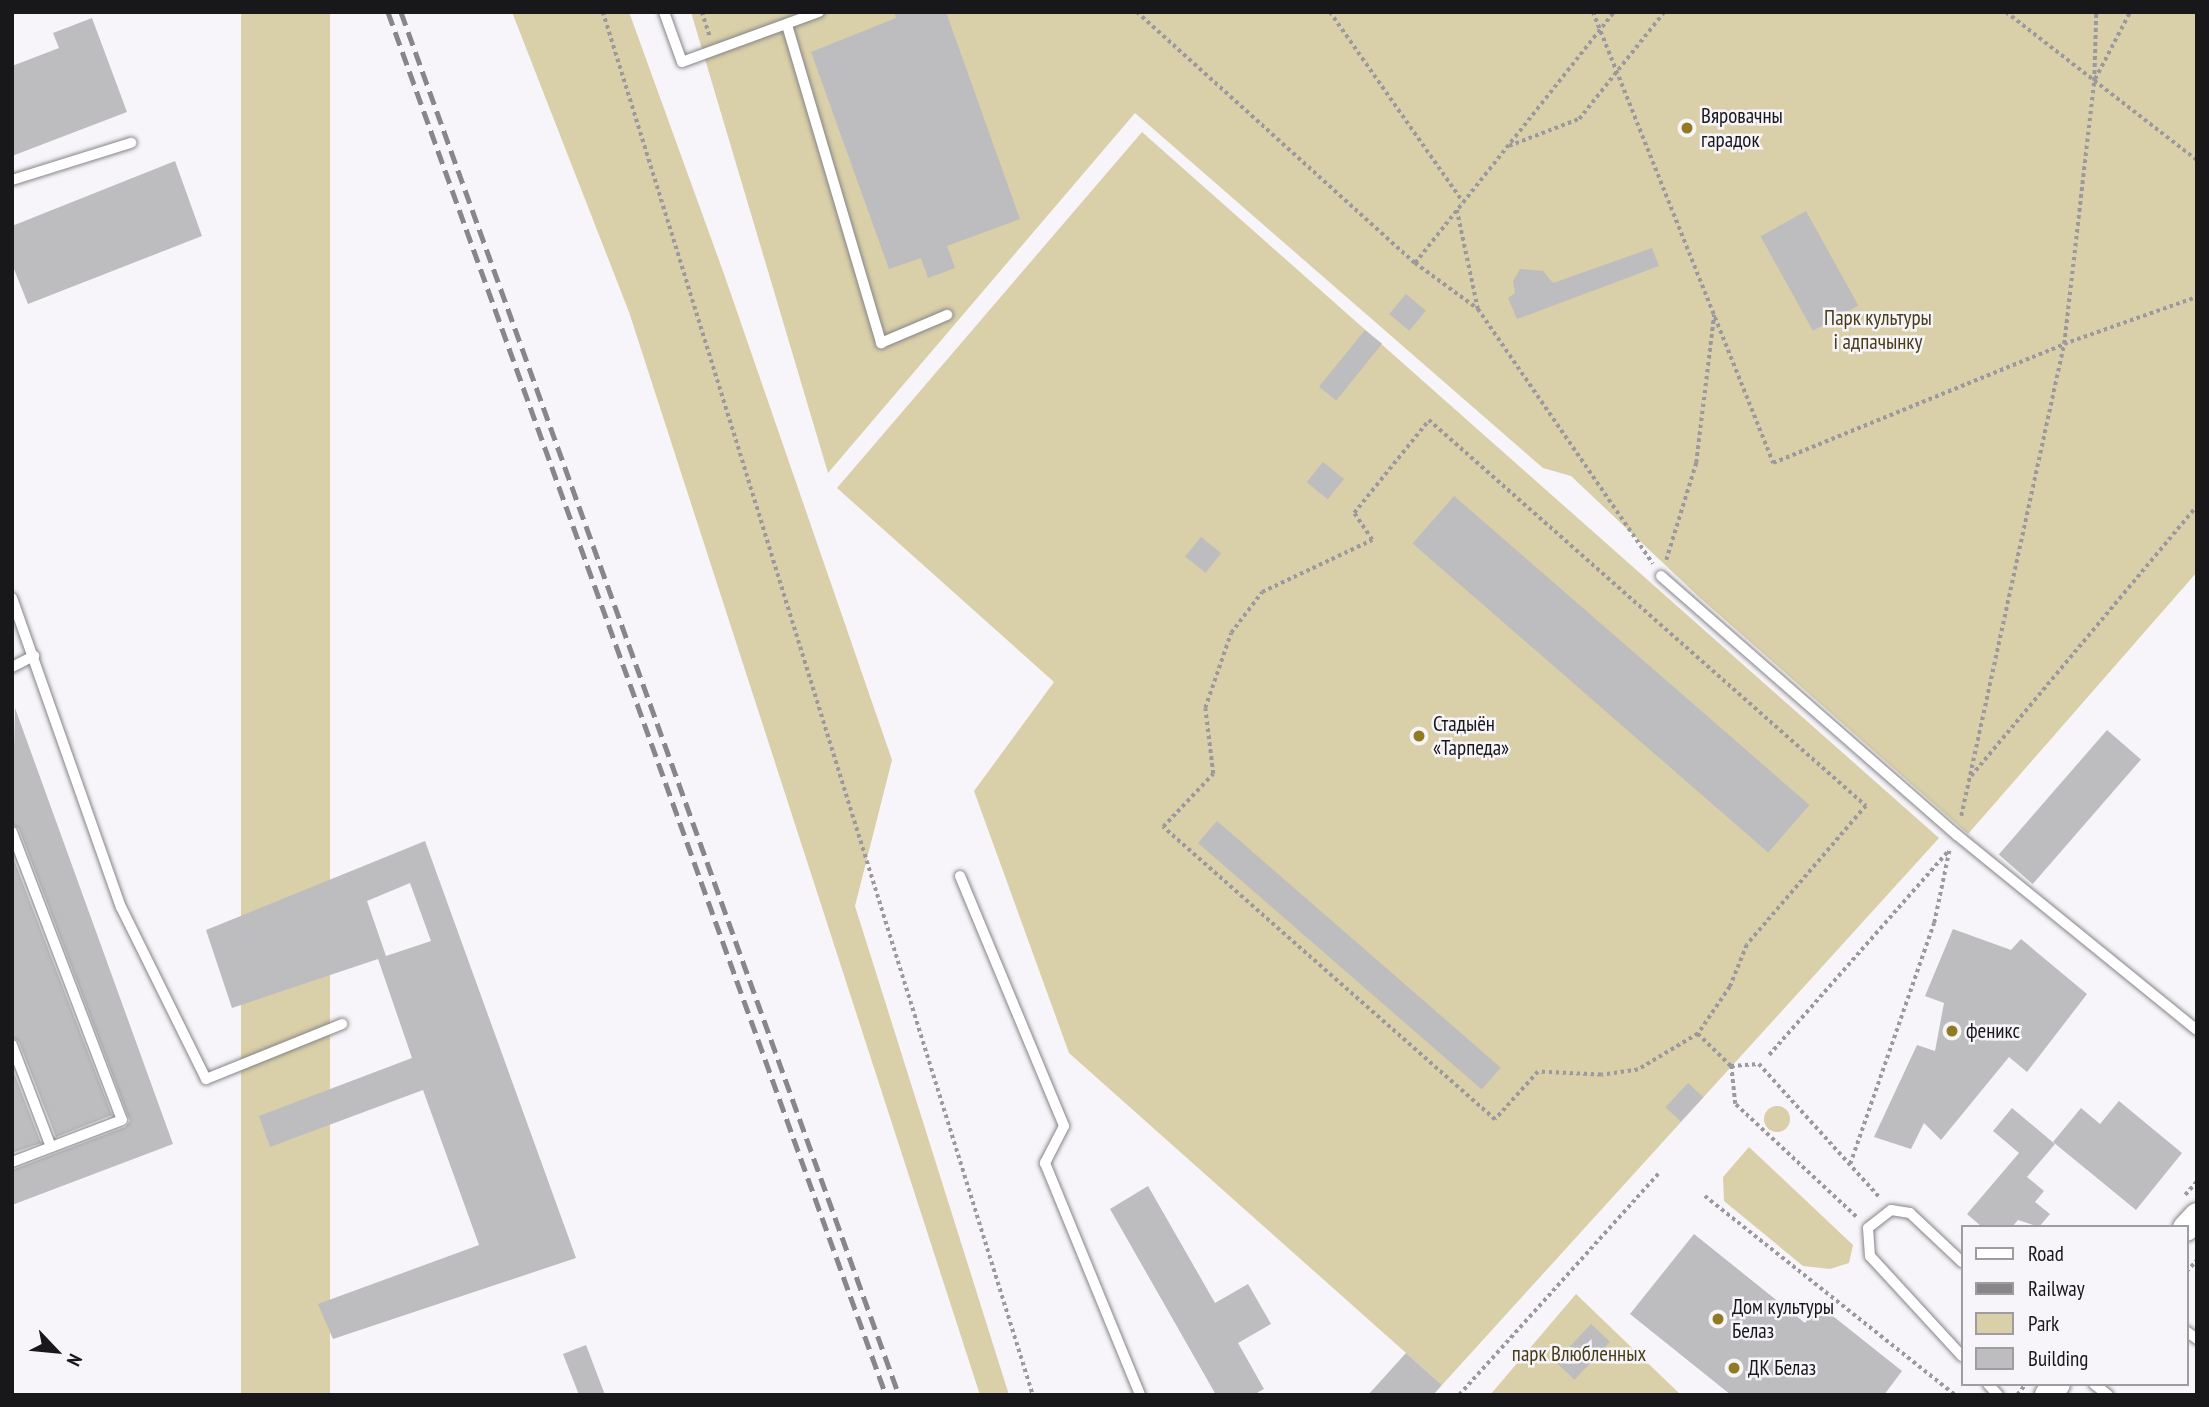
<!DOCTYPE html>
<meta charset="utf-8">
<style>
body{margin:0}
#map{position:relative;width:2209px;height:1407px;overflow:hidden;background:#f7f5f9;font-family:"PT Sans Narrow",sans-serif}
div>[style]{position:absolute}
.green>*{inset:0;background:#d9cfa8;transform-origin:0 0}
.round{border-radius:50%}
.building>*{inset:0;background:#bdbcbf;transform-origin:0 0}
.path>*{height:3.5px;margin-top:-1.75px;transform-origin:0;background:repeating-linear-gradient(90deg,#9b999d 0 3.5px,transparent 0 7px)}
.roads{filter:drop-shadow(0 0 2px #868488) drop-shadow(0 0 2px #868488)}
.service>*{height:10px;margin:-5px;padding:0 5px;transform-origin:5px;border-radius:5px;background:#fff}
.tertiary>*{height:26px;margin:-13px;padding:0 13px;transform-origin:13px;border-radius:13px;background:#fff}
.rail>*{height:5px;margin-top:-2.5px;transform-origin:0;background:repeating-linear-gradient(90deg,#888689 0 14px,transparent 0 21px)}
.dots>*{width:19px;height:19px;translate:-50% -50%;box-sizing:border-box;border:4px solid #f7f5f9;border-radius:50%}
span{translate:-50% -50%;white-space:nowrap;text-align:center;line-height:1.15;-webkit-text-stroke:5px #f7f5f9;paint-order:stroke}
.poi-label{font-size:21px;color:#181719}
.left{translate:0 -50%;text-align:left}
.park-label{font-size:21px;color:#473d16}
.frame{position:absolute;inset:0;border:14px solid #181719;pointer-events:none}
.legend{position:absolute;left:1961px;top:1225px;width:228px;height:161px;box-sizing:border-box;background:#f7f5f9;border:2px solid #9e9c9f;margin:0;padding:9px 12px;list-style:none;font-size:21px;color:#181719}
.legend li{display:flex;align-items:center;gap:14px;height:35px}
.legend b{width:35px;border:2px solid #9e9c9f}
.north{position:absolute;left:21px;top:1316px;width:70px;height:70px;-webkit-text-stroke:5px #f7f5f9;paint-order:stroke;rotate:116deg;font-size:19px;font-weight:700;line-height:28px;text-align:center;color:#181719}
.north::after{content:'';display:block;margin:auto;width:24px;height:32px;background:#181719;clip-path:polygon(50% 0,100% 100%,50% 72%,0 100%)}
</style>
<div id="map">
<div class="green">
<i style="left:241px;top:12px;width:89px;height:1465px"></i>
<i style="clip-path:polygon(512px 12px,629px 12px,724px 274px,892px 760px,855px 906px,1009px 1395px,980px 1395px,629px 312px)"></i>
<i style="clip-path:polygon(691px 12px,2197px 12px,2197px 572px,1968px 834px,1699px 597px,1571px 476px,1543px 468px,1135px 113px,828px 473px)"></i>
<i style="clip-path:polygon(1142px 132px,1939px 838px,1442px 1385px,1069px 1053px,974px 791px,1054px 682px,837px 488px)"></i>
<i class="round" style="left:1764px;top:1106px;width:26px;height:26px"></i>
<i style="clip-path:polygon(1749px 1147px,1853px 1245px,1849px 1263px,1830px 1269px,1803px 1266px,1724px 1201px,1723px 1177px)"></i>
<i style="clip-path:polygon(1576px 1294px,1681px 1395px,1490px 1395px)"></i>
</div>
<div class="building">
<i style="clip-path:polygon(894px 12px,946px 12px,1020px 219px,947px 246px,955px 268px,928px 278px,921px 258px,889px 269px,811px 52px,896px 18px)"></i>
<i style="clip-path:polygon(92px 18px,127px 112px,12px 156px,12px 66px,59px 48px,53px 33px)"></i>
<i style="clip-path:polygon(175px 161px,202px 236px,28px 304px,12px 264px,12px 226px)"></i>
<i style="left:1806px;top:211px;width:108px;height:52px;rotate:61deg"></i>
<i style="clip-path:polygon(1652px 248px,1659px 266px,1517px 319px,1508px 298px,1515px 293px,1513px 281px,1520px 269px,1543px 271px,1553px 283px)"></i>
<i style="left:1406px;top:294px;width:26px;height:26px;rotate:40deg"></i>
<i style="left:1365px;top:330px;width:22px;height:73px;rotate:39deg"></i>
<i style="left:1323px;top:462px;width:27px;height:26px;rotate:39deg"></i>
<i style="left:1454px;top:496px;width:471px;height:63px;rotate:41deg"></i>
<i style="left:1201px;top:537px;width:26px;height:25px;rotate:39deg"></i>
<i style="clip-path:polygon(15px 708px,173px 1144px,12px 1205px,12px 1170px,125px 1127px,130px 1121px,19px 829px,12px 824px)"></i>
<i style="left:2107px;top:730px;width:45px;height:165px;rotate:41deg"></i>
<i style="left:1217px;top:821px;width:376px;height:29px;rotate:41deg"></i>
<i style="clip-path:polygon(evenodd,425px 841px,576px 1258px,333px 1339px,318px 1304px,479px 1245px,423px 1090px,270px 1147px,259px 1116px,412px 1058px,378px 959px,232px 1008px,206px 930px,425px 841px,410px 883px,431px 941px,386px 956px,367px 901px,410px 883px)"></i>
<i style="clip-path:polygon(12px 855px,112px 1115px,56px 1137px,19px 1042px,12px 1037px)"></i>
<i style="clip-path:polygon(1953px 929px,2011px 950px,2021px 939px,2087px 994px,2027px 1072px,2009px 1057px,1941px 1140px,1924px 1123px,1911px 1149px,1874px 1137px,1917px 1045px,1935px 1051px,1944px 1003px,1925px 996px)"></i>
<i style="clip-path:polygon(12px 1068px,41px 1143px,12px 1153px)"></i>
<i style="left:1688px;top:1083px;width:21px;height:33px;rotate:43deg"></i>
<i style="clip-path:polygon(2119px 1101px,2182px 1153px,2136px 1210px,2053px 1142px,2081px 1108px,2100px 1124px)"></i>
<i style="clip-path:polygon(2012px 1108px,2055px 1144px,2027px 1177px,2044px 1191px,2035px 1202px,2050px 1214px,2039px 1227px,2018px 1220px,2012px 1227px,1982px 1227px,1967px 1214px,2019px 1153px,1993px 1131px)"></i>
<i style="clip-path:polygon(1148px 1186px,1215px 1303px,1248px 1284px,1271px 1324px,1238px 1343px,1264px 1389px,1253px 1395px,1216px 1395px,1110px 1209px)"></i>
<i style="clip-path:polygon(1694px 1234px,1805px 1323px,1819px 1305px,1902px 1371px,1884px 1395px,1731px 1395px,1630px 1314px)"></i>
<i style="left:1591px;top:1324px;width:26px;height:52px;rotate:43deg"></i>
<i style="clip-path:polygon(586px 1345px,605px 1395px,579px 1395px,563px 1354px)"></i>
<i style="clip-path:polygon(1406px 1353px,1442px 1385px,1433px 1395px,1368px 1395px)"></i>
</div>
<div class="path">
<i style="left:603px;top:12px;width:1448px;rotate:72.73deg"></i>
<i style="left:702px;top:12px;width:26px;rotate:72deg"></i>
<i style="left:1137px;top:12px;width:375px;rotate:42.1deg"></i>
<i style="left:1415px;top:263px;width:78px;rotate:36.1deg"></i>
<i style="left:1330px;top:12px;width:232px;rotate:55deg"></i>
<i style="left:1593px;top:12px;width:486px;rotate:68.2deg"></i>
<i style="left:1773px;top:463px;width:314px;rotate:-22.2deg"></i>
<i style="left:2064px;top:344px;width:141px;rotate:-19.5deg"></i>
<i style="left:2006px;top:12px;width:242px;rotate:37.8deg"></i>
<i style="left:2095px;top:79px;width:76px;rotate:-62.4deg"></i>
<i style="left:1509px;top:146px;width:75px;rotate:-21.1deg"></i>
<i style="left:1579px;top:119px;width:137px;rotate:-51.5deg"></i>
<i style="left:1457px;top:210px;width:101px;rotate:78deg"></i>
<i style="left:1478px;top:309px;width:309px;rotate:55.5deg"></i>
<i style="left:1415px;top:263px;width:320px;rotate:-51.6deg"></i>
<i style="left:1666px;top:560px;width:102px;rotate:-72.8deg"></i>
<i style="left:1696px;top:463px;width:149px;rotate:-83.1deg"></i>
<i style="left:1971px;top:776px;width:352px;rotate:-50.1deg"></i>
<i style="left:1961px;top:816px;width:483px;rotate:-77.7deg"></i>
<i style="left:2064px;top:344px;width:265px;rotate:-83.5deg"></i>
<i style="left:2094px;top:81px;width:69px;rotate:-88.3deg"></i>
<i style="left:1698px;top:1034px;width:70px;rotate:149deg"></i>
<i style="left:1638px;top:1070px;width:37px;rotate:172deg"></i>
<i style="left:1601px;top:1075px;width:63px;rotate:-177.3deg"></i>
<i style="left:1538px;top:1072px;width:64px;rotate:131.9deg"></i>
<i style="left:1495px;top:1120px;width:443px;rotate:-138.6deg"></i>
<i style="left:1163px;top:827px;width:73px;rotate:-46.7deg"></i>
<i style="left:1213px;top:774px;width:66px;rotate:-96.9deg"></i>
<i style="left:1205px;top:708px;width:79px;rotate:-70.9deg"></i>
<i style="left:1231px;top:633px;width:51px;rotate:-52.9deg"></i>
<i style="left:1262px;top:592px;width:122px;rotate:-25.3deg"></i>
<i style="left:1372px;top:540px;width:32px;rotate:-124deg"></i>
<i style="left:1354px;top:513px;width:119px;rotate:-51.1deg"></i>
<i style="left:1429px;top:420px;width:583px;rotate:41.45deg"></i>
<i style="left:1866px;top:806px;width:183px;rotate:130.6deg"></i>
<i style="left:1747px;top:945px;width:45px;rotate:112deg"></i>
<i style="left:1730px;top:987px;width:57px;rotate:124.2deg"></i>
<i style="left:1698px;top:1034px;width:46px;rotate:44.1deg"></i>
<i style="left:1769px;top:1055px;width:273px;rotate:-48.7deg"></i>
<i style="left:1850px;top:1164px;width:255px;rotate:-70.8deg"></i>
<i style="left:1934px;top:923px;width:74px;rotate:-78.2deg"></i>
<i style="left:2185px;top:1195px;width:18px;rotate:-49deg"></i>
<i style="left:1705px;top:1196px;width:320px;rotate:38.5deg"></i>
<i style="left:1856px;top:1217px;width:166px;rotate:-137deg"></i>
<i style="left:1735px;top:1104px;width:38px;rotate:-96deg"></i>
<i style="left:1731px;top:1066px;width:28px;rotate:-4deg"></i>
<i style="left:1759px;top:1064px;width:181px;rotate:47.9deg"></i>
<i style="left:2186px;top:1272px;width:16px;rotate:-47deg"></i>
<i style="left:1459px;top:1395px;width:299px;rotate:-48deg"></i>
<i style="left:2017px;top:1395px;width:11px;rotate:-52deg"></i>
</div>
<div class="roads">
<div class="service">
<i style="left:664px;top:12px;width:53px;rotate:70.2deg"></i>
<i style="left:682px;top:62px;width:146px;rotate:-20.1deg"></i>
<i style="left:787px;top:25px;width:332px;rotate:73.5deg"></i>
<i style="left:881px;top:343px;width:72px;rotate:-23deg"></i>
<i style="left:12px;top:180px;width:125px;rotate:-17.3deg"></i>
<i style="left:1661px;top:576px;width:393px;rotate:41.2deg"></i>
<i style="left:1957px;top:835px;width:309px;rotate:39.1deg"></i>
<i style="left:12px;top:598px;width:328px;rotate:70.6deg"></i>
<i style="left:121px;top:907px;width:192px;rotate:63.7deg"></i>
<i style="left:206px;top:1079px;width:147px;rotate:-22deg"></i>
<i style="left:12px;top:667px;width:25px;rotate:-27deg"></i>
<i style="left:12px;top:832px;width:308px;rotate:69.1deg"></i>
<i style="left:122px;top:1120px;width:118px;rotate:159.1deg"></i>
<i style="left:960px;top:876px;width:271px;rotate:67.4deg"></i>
<i style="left:1064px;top:1126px;width:42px;rotate:117.2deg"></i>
<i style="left:1045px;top:1163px;width:251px;rotate:67.7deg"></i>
<i style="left:12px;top:1045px;width:109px;rotate:69.1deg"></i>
<i style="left:1962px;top:1262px;width:71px;rotate:-136.7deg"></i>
<i style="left:1910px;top:1213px;width:19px;rotate:-171deg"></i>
<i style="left:1891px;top:1210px;width:29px;rotate:142deg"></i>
<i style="left:1868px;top:1228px;width:28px;rotate:86deg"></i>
<i style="left:1870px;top:1256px;width:136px;rotate:47.4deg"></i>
<i style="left:2186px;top:1331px;width:14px;rotate:36deg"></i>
<i style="left:1988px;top:1384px;width:15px;rotate:48deg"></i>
<i style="left:2094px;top:1384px;width:18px;rotate:38deg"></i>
</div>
<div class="tertiary">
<i style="left:2186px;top:1228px;width:16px;rotate:-47deg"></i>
<i style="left:2048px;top:1395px;width:14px;rotate:-51deg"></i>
</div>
</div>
<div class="rail">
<i style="left:388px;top:12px;width:1470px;rotate:70.2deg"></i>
<i style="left:401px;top:12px;width:1470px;rotate:70.2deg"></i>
</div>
<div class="dots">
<i style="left:1687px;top:128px;background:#907b22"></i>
<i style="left:1419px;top:736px;background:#907b22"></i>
<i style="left:1952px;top:1031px;background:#907b22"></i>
<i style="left:1718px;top:1319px;background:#907b22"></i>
<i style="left:1734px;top:1368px;background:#907b22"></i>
</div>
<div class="poi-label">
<span class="left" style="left:1701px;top:128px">Вяровачны<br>гарадок</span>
<span class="left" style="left:1433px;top:736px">Стадыён<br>«Тарпеда»</span>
<span class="left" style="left:1966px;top:1031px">феникс</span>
<span class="left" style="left:1732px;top:1319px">Дом культуры<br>Белаз</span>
<span class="left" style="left:1748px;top:1368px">ДК Белаз</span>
</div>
<div class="park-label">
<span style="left:1878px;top:330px">Парк культуры<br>і адпачынку</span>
<span style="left:1579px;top:1354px">парк Влюбленных</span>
</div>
<div class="frame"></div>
<ul class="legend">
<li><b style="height:9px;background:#fff"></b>Road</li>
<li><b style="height:9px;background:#888689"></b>Railway</li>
<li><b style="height:19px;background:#d9cfa8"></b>Park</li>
<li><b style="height:19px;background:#bdbcbf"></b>Building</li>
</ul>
<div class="north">N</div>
</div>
